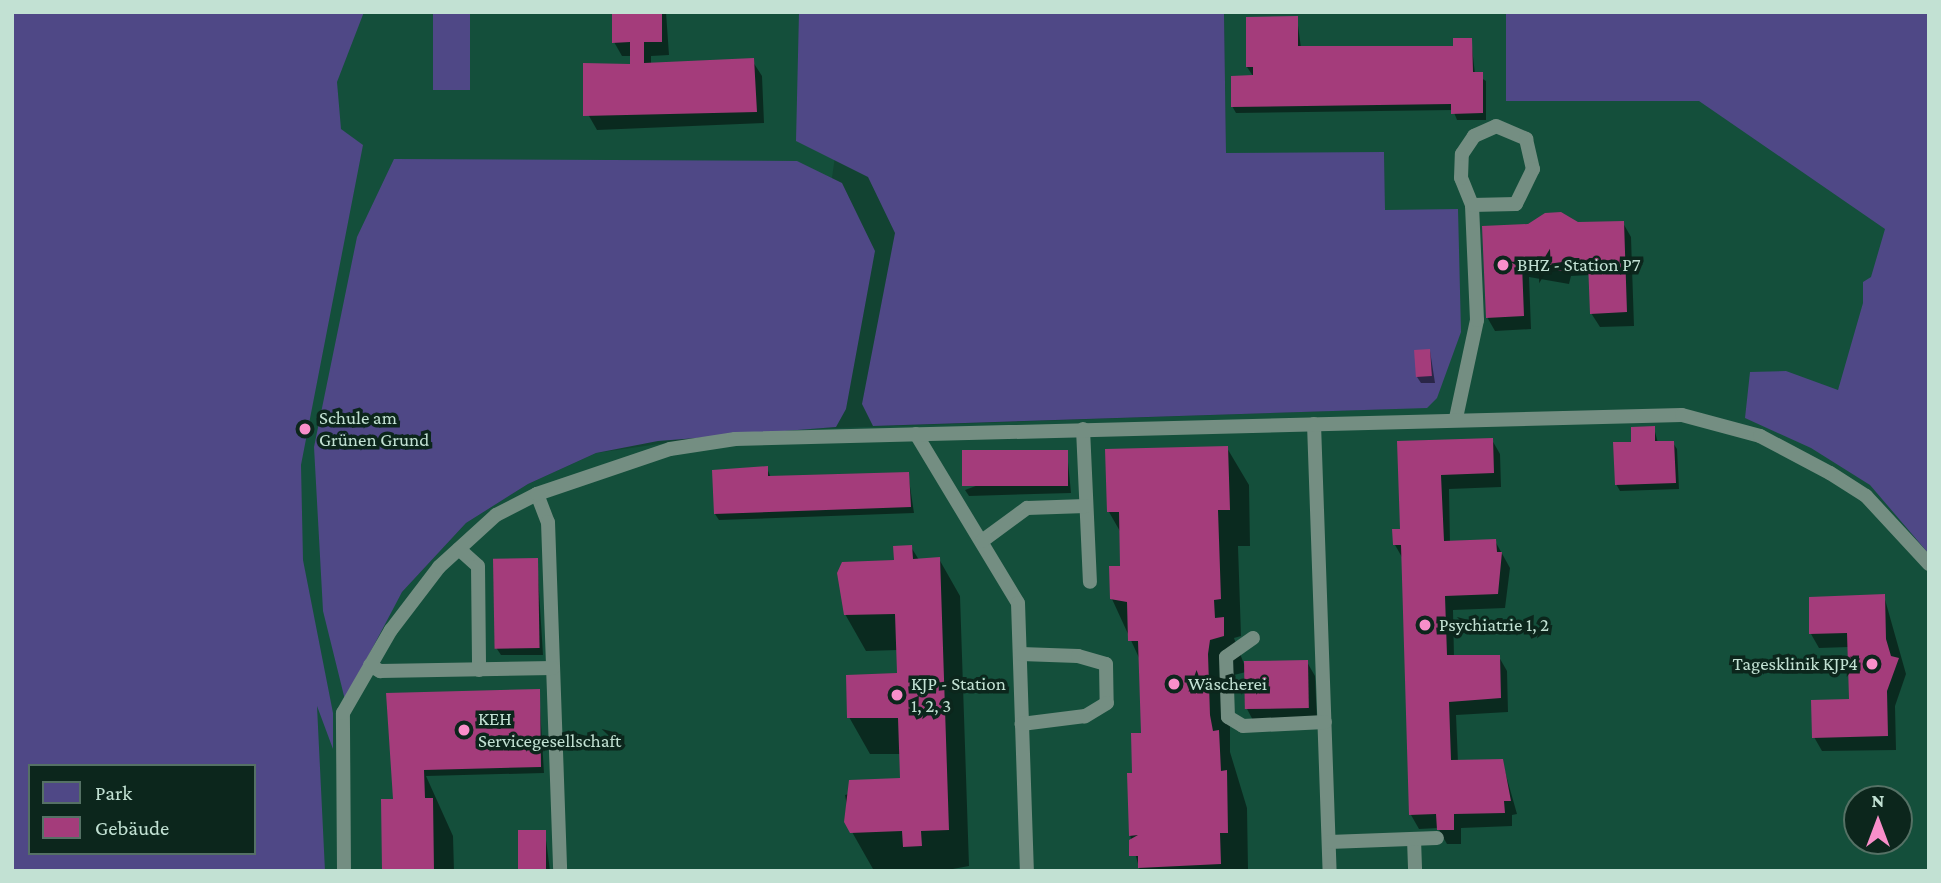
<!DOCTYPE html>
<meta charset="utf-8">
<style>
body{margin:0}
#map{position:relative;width:1941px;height:883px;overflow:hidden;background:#124332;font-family:"Crimson Pro",serif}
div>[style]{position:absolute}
.built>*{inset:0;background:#144f3b}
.green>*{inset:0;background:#4f4886;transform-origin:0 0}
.shadow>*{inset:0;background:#0007}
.building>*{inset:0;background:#a43c7b;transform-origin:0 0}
.service>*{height:14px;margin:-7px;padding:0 7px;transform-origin:7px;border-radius:7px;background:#748e82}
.dots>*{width:19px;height:19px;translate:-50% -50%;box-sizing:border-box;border:4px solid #0c261c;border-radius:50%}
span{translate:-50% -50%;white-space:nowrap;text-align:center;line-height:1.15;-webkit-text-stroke:7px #0c261c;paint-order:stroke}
.poi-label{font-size:19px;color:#c2e1d3}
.left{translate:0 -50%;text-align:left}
.right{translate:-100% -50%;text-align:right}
.frame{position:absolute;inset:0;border:14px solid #c2e1d3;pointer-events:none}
.legend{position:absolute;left:28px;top:764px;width:228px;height:91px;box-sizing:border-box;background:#0c261c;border:2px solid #557165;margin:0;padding:9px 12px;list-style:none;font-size:21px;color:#c2e1d3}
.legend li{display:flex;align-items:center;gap:14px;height:35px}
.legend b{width:35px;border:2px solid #557165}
.north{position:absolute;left:1843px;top:785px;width:70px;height:70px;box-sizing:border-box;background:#0c261c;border:2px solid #557165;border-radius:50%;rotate:0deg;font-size:19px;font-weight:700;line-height:28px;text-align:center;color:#c2e1d3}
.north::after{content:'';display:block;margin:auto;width:24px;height:32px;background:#f98fca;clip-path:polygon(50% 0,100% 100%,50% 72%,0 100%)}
</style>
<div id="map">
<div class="built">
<i style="clip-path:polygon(evenodd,252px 12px,865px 12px,853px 28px,824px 235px,402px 175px,374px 637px,402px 592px,466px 523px,528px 484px,596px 453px,749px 431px,1387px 409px,1384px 153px,1226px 153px,1224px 12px,1506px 12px,1506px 100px,1699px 101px,1929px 161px,1870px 484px,1929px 554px,1929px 871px,195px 871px,254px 853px,252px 12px,1857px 799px,1899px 799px,1899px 841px,1857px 841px,1857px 799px)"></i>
</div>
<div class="green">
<i style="clip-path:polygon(evenodd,12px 12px,364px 12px,337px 82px,341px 129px,363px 145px,301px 465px,303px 560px,333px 713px,333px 749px,317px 706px,325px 871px,12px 871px,12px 12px,30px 766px,254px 766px,254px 853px,30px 853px,30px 766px)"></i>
<i style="left:433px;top:12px;width:37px;height:78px"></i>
<i style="clip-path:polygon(799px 12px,1224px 12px,1226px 153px,1384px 152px,1385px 210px,1458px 209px,1461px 332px,1437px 398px,1427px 408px,873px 426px,862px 404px,895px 233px,868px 177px,796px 141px)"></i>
<i style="clip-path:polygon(1506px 12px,1929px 12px,1929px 554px,1870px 485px,1811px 448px,1745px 418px,1750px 372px,1786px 371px,1838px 390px,1863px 303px,1863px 282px,1871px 277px,1885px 229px,1699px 101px,1506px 101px)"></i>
<i style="clip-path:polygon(394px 159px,797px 161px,842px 183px,875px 251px,846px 409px,836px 427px,658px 441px,596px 453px,528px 484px,466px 523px,402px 592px,345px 700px,323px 611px,314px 447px,357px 237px)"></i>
</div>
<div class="shadow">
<i style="clip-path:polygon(614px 12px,666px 12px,669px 55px,651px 56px,651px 65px,753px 62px,762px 76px,764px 123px,597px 130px,589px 116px,632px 66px,632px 56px,622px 56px,614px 42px)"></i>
<i style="clip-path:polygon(1297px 18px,1301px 48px,1454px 48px,1471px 39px,1475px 74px,1486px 81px,1486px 120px,1457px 120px,1453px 110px,1236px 113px,1232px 106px,1253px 76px,1247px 67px)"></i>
<i style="clip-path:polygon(1623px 223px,1631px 237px,1634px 326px,1600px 327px,1591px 313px,1590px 275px,1571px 276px,1569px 284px,1529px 277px,1531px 329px,1495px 331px,1487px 317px,1484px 228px)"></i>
<i style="clip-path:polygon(1430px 351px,1435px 383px,1421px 383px,1417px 377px)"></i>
<i style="clip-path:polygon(1654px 428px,1658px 443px,1673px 443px,1677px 449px,1679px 489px,1620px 491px,1616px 484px,1633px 443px)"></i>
<i style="clip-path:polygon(1492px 440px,1500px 454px,1501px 487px,1449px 489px,1450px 543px,1495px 541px,1510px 568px,1505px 608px,1453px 610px,1454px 657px,1499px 657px,1507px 671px,1508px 712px,1456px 715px,1458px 762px,1502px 761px,1517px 814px,1512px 815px,1512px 826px,1461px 828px,1461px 844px,1447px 844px,1438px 828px,1419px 829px,1411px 815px,1403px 559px,1395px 545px,1402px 531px,1399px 443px)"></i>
<i style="clip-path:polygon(1227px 448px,1249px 485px,1250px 546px,1238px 546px,1241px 636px,1234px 638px,1244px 664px,1307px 662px,1315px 676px,1317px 721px,1255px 724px,1247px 709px,1246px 672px,1230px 676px,1230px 752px,1247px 808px,1248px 869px,1140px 871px,1130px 835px,1143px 734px,1140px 660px,1112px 599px,1122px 568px,1121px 533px,1109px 512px)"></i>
<i style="clip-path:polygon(1067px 452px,1071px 493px,969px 496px,965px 490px)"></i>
<i style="clip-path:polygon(767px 468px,771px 478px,908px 473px,914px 513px,719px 520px,715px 514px)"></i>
<i style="clip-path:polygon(911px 547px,919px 560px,939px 559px,960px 596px,969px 866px,942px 871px,873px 869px,852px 832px,845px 795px,902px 780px,901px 754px,870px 754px,849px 717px,899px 675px,898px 650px,866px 651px,845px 614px)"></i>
<i style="clip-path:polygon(537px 559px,543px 655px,501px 655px,497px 649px)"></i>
<i style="clip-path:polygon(1884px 596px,1906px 674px,1895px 706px,1896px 750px,1822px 751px,1814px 737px,1851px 701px,1849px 647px,1819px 648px,1811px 634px)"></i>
<i style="clip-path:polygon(539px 691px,544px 773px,426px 776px,453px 836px,454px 871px,384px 871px,395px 801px,388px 695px)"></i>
<i style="clip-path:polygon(545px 832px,550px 871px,522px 871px)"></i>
</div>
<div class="building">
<i style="clip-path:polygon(612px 12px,662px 12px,662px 42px,644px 42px,644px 63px,754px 58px,757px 112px,583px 116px,583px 63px,630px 64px,630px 42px,612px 43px)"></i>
<i style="clip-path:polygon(1298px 16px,1298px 46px,1453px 46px,1453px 38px,1472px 38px,1473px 72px,1483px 72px,1483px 113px,1451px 114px,1451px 104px,1231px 107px,1231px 76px,1253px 75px,1253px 67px,1246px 67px,1246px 17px)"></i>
<i style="clip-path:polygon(1561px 212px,1578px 222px,1624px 221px,1627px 312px,1590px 314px,1588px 262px,1564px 262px,1562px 271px,1548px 271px,1546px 263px,1522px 264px,1524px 316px,1486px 318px,1482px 226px,1528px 224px,1545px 213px)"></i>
<i style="left:1430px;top:349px;width:27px;height:16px;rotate:86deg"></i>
<i style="clip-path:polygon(1655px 426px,1655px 441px,1674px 441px,1676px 483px,1615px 485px,1613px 442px,1631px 442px,1631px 427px)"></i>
<i style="clip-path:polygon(1493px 438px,1494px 473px,1441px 475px,1444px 541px,1496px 539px,1497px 552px,1502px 552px,1498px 594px,1445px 596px,1447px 655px,1500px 655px,1501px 698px,1449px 702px,1451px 760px,1503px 759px,1511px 801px,1504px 801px,1505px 813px,1454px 814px,1454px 830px,1437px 830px,1436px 814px,1409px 815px,1401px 545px,1393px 545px,1392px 529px,1400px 529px,1397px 441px)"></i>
<i style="clip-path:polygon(1228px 446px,1230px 510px,1218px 510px,1221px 599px,1214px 600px,1215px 618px,1224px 617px,1224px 636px,1210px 640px,1208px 654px,1210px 715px,1213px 731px,1219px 730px,1221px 771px,1227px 770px,1228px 833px,1220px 833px,1221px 864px,1138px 868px,1138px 856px,1129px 856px,1129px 840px,1138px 835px,1129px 836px,1127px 773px,1132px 773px,1131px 733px,1141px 733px,1138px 641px,1128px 641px,1127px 602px,1110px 599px,1109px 566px,1120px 566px,1119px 512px,1107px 512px,1105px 449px)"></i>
<i style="left:1068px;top:450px;width:36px;height:106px;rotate:90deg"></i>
<i style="clip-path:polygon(768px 466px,768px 476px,909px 472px,911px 507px,714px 514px,712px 470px)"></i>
<i style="clip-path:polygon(912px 545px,913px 559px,940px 557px,949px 830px,921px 831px,922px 846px,903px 847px,902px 831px,850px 833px,844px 822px,849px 780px,900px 778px,898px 718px,847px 718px,846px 675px,897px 673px,895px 614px,844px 615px,837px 573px,842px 562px,894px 560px,893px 546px)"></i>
<i style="left:538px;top:558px;width:90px;height:45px;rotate:89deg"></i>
<i style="clip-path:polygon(1885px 594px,1886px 639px,1891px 656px,1899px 658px,1887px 691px,1888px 736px,1812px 738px,1811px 700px,1849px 699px,1847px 633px,1809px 634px,1809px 597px)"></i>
<i style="left:1308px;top:660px;width:48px;height:64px;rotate:89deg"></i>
<i style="clip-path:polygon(540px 689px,541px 767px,424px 770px,425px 798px,433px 798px,434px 871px,382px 871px,381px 799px,393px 799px,386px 693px)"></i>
<i style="left:518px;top:830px;width:28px;height:41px"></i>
</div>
<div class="service">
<i style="left:1456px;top:418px;width:100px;rotate:-77.9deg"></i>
<i style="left:1477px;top:320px;width:115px;rotate:-92.5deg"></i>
<i style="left:1472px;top:205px;width:29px;rotate:-112deg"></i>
<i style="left:1461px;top:178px;width:24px;rotate:-88deg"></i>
<i style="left:1462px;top:154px;width:22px;rotate:-56deg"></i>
<i style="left:1474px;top:136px;width:24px;rotate:-24deg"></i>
<i style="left:1496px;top:126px;width:33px;rotate:23deg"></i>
<i style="left:1526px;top:139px;width:31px;rotate:77deg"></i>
<i style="left:1533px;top:169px;width:39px;rotate:116deg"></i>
<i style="left:1516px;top:204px;width:44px;rotate:178.7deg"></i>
<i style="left:1314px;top:424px;width:447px;rotate:88deg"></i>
<i style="left:1083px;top:429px;width:153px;rotate:87.4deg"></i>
<i style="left:916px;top:434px;width:197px;rotate:58.9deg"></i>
<i style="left:1018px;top:603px;width:268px;rotate:88.1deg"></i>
<i style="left:537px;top:494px;width:30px;rotate:69deg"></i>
<i style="left:548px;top:522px;width:349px;rotate:88deg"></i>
<i style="left:982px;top:541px;width:56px;rotate:-36.3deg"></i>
<i style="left:1027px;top:508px;width:59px;rotate:-1.9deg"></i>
<i style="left:459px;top:549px;width:25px;rotate:42deg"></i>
<i style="left:478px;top:566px;width:104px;rotate:89.4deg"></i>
<i style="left:1253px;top:638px;width:33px;rotate:145deg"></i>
<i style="left:1226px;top:657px;width:60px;rotate:88.1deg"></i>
<i style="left:1228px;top:717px;width:17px;rotate:31deg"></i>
<i style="left:1243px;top:726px;width:82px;rotate:-2.8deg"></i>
<i style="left:1021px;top:654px;width:57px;rotate:2deg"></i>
<i style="left:1078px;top:656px;width:29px;rotate:16deg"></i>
<i style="left:1106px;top:664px;width:39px;rotate:89deg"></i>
<i style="left:1107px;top:703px;width:26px;rotate:149deg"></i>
<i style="left:1085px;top:716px;width:64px;rotate:172.8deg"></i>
<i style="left:370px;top:665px;width:12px;rotate:31deg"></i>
<i style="left:380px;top:671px;width:173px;rotate:-1deg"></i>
<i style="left:1414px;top:839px;width:32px;rotate:88deg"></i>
<i style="left:1329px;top:842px;width:108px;rotate:-2.1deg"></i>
<i style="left:344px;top:871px;width:158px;rotate:-90.4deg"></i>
<i style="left:343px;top:713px;width:96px;rotate:-60deg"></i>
<i style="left:391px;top:630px;width:79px;rotate:-52.7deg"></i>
<i style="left:439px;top:567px;width:77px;rotate:-42.4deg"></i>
<i style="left:496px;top:515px;width:46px;rotate:-27.1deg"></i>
<i style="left:537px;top:494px;width:140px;rotate:-18.7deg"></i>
<i style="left:670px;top:449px;width:66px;rotate:-8.7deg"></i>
<i style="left:735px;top:439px;width:947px;rotate:-1.45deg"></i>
<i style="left:1682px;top:415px;width:81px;rotate:15.1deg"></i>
<i style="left:1760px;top:436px;width:79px;rotate:27.9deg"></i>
<i style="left:1830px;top:473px;width:43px;rotate:32.6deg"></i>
<i style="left:1866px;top:496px;width:93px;rotate:47.2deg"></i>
</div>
<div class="dots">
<i style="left:1503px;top:265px;background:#f98fca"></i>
<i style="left:305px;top:429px;background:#f98fca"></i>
<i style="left:1425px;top:625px;background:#f98fca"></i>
<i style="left:1872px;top:664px;background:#f98fca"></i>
<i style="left:1174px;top:684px;background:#f98fca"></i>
<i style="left:897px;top:695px;background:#f98fca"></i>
<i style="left:464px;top:730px;background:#f98fca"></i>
</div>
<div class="poi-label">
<span class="left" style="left:1517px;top:265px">BHZ - Station P7</span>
<span class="left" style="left:319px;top:429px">Schule am<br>Grünen Grund</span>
<span class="left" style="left:1439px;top:625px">Psychiatrie 1, 2</span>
<span class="right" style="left:1858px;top:664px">Tagesklinik KJP4</span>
<span class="left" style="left:911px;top:695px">KJP - Station<br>1, 2, 3</span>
<span class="left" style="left:1188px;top:684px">Wäscherei</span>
<span class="left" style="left:478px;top:730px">KEH<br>Servicegesellschaft</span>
</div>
<div class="frame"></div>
<ul class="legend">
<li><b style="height:19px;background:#4f4886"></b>Park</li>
<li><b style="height:19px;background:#a43c7b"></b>Gebäude</li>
</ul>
<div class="north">N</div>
</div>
